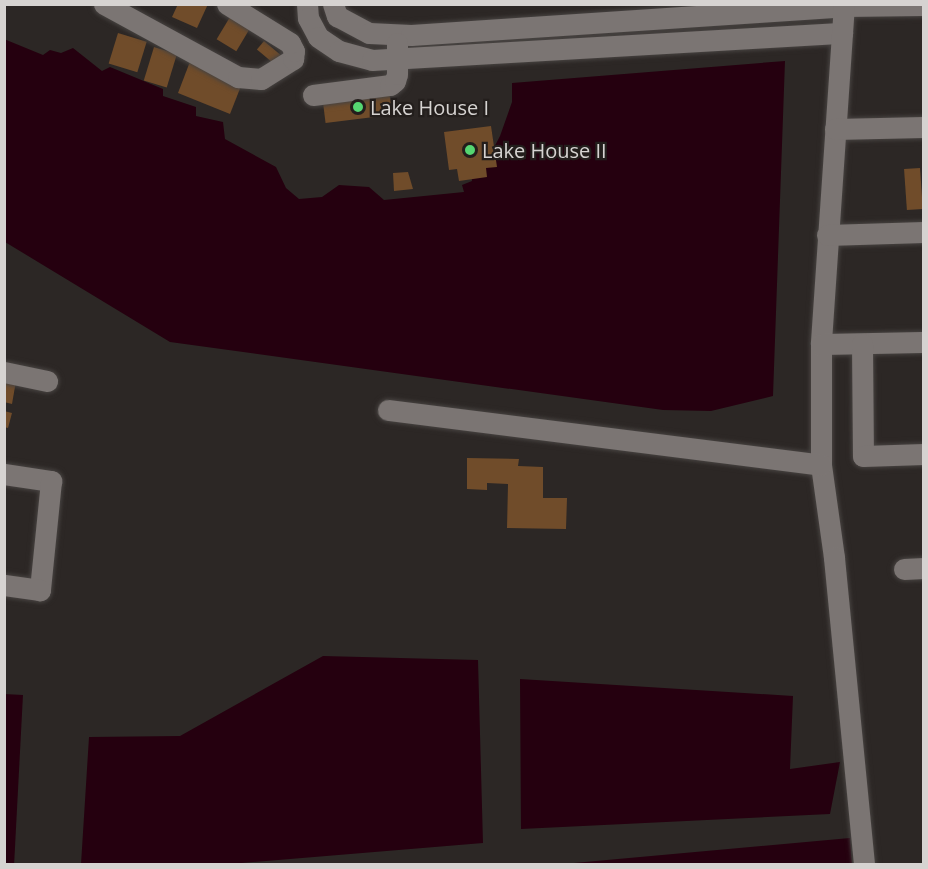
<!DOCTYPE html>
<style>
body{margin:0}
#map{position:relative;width:928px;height:869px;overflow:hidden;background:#2c2725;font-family:"Open Sans",sans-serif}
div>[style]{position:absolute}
.water>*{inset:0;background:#25000f;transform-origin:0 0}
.building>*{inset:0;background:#704c2a;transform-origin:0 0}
.roads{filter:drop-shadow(0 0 2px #474341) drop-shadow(0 0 2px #474341)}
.minor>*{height:21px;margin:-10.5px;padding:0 10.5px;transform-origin:10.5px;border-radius:10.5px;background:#7b7573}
.dots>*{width:16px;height:16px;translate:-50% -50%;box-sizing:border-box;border:3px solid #231e1c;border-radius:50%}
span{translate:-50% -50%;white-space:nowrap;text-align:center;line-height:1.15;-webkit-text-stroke:4.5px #231e1c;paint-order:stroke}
.poi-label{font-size:20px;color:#d6d3d1}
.left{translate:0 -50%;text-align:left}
.frame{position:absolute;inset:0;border:6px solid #d6d3d1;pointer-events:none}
</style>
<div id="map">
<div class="water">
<i style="clip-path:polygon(4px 39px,43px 55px,50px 50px,61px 53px,73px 48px,102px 71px,110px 67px,163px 89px,163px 96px,196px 107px,196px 116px,223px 122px,225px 139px,276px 167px,286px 188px,299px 199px,322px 197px,339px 185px,369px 187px,384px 200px,464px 192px,462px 185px,472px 181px,471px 167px,485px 165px,500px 136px,512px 102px,512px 83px,785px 61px,773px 396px,711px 411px,663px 410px,170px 342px,5px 242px)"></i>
<i style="clip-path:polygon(323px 656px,478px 660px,483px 843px,230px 864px,81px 864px,89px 737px,180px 736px)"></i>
<i style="clip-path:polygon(520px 679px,793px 696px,790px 769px,840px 762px,830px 814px,521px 829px)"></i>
<i style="left:4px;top:694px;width:19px;height:170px;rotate:3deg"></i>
<i style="clip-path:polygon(850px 838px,852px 864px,563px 864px)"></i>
</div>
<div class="building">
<i style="clip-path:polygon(178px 4px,208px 4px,197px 28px,172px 17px)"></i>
<i style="left:230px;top:17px;width:23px;height:26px;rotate:31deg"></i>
<i style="left:118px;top:33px;width:30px;height:32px;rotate:17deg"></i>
<i style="left:264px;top:41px;width:23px;height:11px;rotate:40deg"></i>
<i style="left:154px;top:47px;width:24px;height:35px;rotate:17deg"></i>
<i style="clip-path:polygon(191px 59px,241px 86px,230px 114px,178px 93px)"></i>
<i style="left:389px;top:90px;width:25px;height:67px;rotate:83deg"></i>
<i style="clip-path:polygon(491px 126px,497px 167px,486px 168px,487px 177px,459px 181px,457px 169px,449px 170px,444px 132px)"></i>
<i style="left:920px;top:168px;width:41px;height:16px;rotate:86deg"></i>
<i style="clip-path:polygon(408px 172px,413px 189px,394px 191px,393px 173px)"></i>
<i style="clip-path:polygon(4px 379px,16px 381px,12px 404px,4px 402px)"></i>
<i style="clip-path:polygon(4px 411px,12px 413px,8px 428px,4px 427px)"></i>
<i style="clip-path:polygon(467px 458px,519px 459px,518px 466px,543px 467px,543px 498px,567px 498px,566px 529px,507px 528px,508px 484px,487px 483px,487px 490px,467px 489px)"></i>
</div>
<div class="roads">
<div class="minor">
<i style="left:104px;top:4px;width:153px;rotate:28.6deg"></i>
<i style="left:238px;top:77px;width:23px;rotate:5deg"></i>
<i style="left:261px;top:79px;width:38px;rotate:-32deg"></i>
<i style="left:293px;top:59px;width:8px;rotate:-83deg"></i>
<i style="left:294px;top:51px;width:9px;rotate:-117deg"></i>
<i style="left:290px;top:43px;width:74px;rotate:-148.2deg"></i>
<i style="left:307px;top:4px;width:14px;rotate:86deg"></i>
<i style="left:308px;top:18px;width:21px;rotate:62deg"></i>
<i style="left:318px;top:37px;width:25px;rotate:34deg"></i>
<i style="left:339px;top:51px;width:34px;rotate:15deg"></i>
<i style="left:372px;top:60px;width:471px;rotate:-3.3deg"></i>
<i style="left:333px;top:4px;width:13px;rotate:72deg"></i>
<i style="left:337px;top:16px;width:36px;rotate:28deg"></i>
<i style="left:369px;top:33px;width:42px;rotate:2.7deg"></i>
<i style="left:411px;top:35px;width:434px;rotate:-3.8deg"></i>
<i style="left:844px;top:6px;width:80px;rotate:-0.7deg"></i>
<i style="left:844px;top:4px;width:341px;rotate:93.9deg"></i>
<i style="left:821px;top:344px;width:121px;rotate:90deg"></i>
<i style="left:821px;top:465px;width:94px;rotate:82deg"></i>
<i style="left:834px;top:558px;width:307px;rotate:84.4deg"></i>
<i style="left:313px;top:95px;width:78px;rotate:-7.4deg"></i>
<i style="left:390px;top:85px;width:6px;rotate:-39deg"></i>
<i style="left:395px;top:81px;width:7px;rotate:-74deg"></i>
<i style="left:397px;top:74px;width:31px;rotate:-90deg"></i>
<i style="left:835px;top:129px;width:89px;rotate:-1.3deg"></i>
<i style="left:827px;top:235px;width:97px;rotate:-1.8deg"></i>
<i style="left:821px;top:344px;width:103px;rotate:-1.1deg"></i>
<i style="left:862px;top:344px;width:112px;rotate:89.5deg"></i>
<i style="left:863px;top:456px;width:61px;rotate:-1.9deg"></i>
<i style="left:4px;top:372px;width:44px;rotate:11.8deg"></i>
<i style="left:388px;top:410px;width:436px;rotate:7.2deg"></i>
<i style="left:4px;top:474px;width:48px;rotate:8.5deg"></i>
<i style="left:51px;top:481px;width:110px;rotate:95.8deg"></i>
<i style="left:40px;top:590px;width:36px;rotate:-172deg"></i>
<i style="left:904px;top:569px;width:20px;rotate:-3deg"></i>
</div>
</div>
<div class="dots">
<i style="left:358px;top:107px;background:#55d671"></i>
<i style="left:470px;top:150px;background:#55d671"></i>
</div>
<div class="poi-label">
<span class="left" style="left:370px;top:107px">Lake House I</span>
<span class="left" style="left:482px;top:150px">Lake House II</span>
</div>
<div class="frame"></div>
</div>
